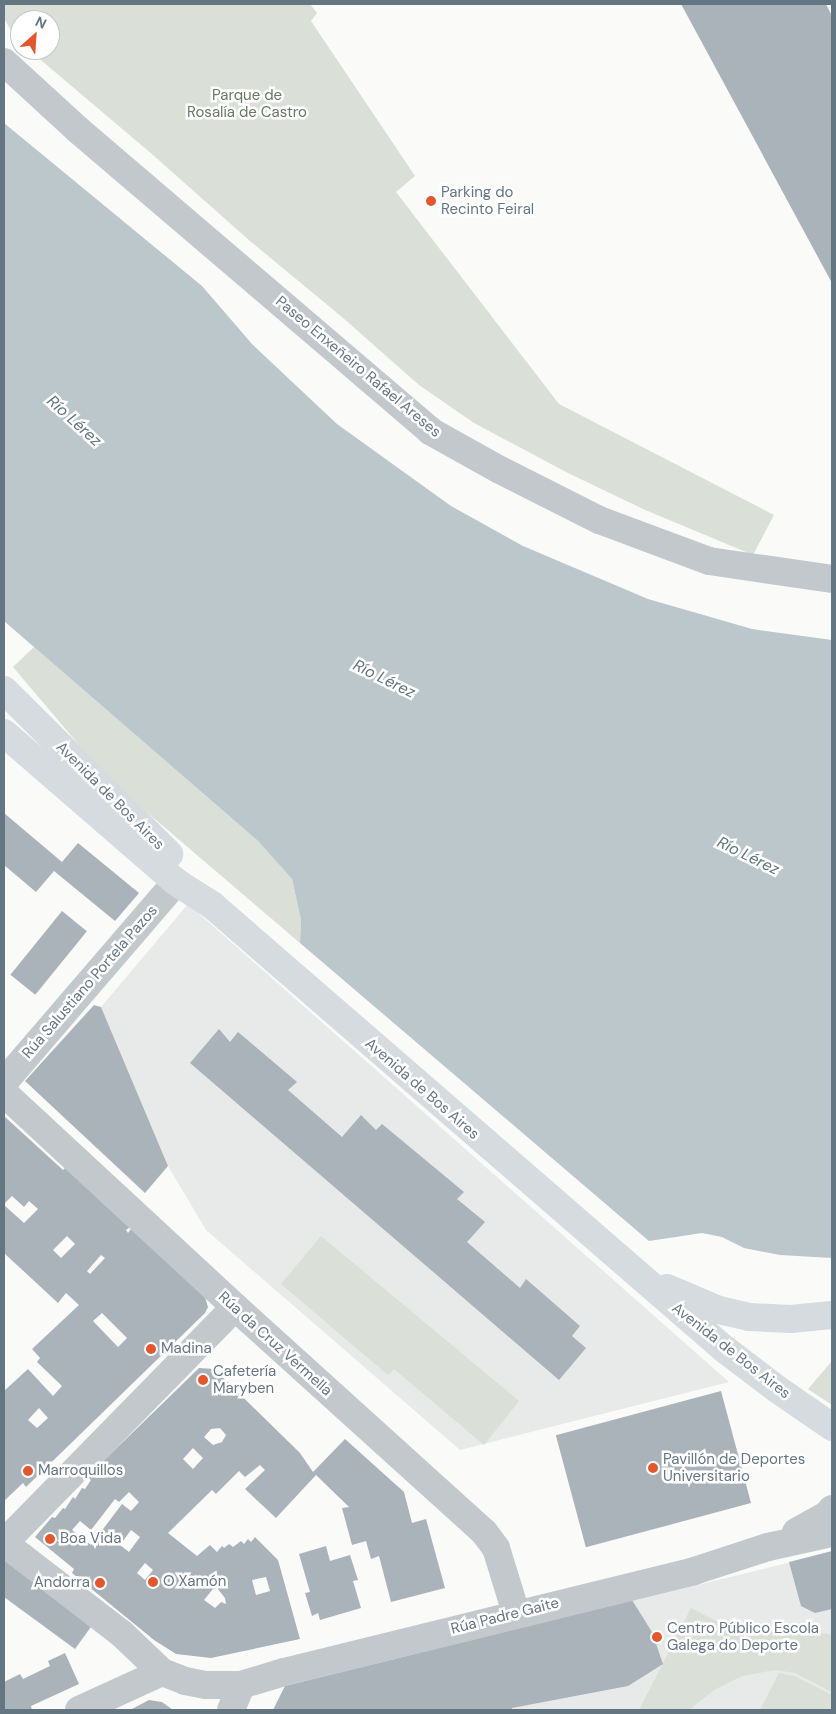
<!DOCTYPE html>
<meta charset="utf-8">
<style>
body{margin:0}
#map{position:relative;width:836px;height:1714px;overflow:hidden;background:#fafaf8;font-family:"DM Sans",sans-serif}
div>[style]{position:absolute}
.built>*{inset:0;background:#e8e9e9}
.green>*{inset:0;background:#dadfd7}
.water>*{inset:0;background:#bbc7cb}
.building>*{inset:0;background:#aab3b9;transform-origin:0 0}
.minor>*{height:28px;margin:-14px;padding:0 14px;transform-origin:14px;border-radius:14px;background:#c3c8cc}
.major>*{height:28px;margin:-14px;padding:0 14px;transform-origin:14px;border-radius:14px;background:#d6dbdf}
.dots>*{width:14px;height:14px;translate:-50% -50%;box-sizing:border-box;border:2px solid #fff;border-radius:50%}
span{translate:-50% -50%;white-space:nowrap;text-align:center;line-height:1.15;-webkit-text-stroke:5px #fff;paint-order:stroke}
.park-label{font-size:15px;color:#687a64}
.poi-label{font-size:15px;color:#657683}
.left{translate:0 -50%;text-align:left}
.right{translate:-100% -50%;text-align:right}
.street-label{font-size:15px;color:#657683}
.water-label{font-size:16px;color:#60757c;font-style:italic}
.frame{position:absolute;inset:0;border:5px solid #657683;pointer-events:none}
.north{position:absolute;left:10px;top:10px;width:50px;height:50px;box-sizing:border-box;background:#fff;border:1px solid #c1c8cd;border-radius:50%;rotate:26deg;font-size:14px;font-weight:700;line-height:20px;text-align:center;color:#657683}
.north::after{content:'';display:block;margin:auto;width:18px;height:22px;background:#e4572e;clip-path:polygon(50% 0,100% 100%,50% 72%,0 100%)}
</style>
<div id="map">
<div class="built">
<i style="clip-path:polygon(188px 904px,729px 1382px,460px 1450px,206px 1230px,168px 1166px,101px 1007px)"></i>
<i style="clip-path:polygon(832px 1552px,832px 1710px,273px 1710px,285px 1686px)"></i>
</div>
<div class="green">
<i style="clip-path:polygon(4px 4px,310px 4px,317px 13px,311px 21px,415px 176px,396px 192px,559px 404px,774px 515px,753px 555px,643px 509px,566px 472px,474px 423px,419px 385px,342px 317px,250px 241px,153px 155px,29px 50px,50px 50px,50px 20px,20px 20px,20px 43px,15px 38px,4px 18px)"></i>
<i style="clip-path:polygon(34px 647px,258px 841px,292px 879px,301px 920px,300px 943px,108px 779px,13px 667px)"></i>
<i style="clip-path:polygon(321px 1236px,519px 1401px,484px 1445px,394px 1369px,388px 1375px,281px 1284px)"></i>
<i style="clip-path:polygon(832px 1361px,832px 1405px,808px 1389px)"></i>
<i style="clip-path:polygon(691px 1608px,745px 1636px,778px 1629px,822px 1633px,832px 1635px,832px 1692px,795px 1673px,775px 1670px,742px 1676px,714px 1690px,689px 1710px,639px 1710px)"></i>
<i style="clip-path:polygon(779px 1673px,794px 1676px,832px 1695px,832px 1710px,760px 1710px)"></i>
</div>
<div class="water">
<i style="clip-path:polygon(4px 123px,202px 286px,252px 344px,337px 424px,451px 506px,523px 546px,648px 599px,752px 629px,832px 640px,832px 1258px,780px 1255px,744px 1248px,722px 1237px,702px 1233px,649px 1241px,300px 943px,301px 920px,292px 879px,258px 841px,4px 621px)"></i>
</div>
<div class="building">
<i style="clip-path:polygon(681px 4px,826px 4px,832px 16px,832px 283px)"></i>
<i style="clip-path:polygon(4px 813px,62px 862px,78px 843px,139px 893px,115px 921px,54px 871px,36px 892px,4px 865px)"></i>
<i style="left:62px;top:911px;width:32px;height:82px;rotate:39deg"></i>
<i style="clip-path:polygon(94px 1005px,101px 1007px,168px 1166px,145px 1193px,25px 1081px)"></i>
<i style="clip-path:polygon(219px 1029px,230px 1042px,238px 1032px,297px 1082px,288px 1090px,342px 1137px,361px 1115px,376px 1130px,382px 1124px,464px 1192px,457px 1199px,485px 1222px,467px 1242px,520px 1288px,526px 1279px,580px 1326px,572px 1336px,586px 1348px,559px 1380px,190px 1063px)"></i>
<i style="clip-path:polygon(evenodd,4px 1116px,63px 1170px,66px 1167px,130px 1227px,126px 1230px,128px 1233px,131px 1229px,205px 1297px,208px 1307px,205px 1313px,26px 1487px,23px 1483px,4px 1501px,4px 1391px,28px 1369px,53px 1396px,62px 1386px,37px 1362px,40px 1358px,32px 1349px,79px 1305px,66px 1293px,58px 1303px,4px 1253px,4px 1205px,24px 1223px,38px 1209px,29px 1201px,24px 1207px,12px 1196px,4px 1204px,4px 1116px,67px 1236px,75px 1244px,61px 1258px,53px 1250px,67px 1236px,4px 1116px,101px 1255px,105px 1258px,90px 1274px,87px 1271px,101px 1255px,4px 1116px,102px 1313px,127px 1338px,118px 1347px,93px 1321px,102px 1313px,4px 1116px,39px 1408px,48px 1418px,37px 1428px,28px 1420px,39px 1408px)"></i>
<i style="clip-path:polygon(evenodd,199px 1368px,214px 1369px,300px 1453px,313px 1472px,345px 1439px,404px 1492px,412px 1523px,426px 1519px,445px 1588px,391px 1602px,379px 1556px,371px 1559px,366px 1541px,352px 1545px,342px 1508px,349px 1507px,316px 1475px,276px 1518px,245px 1489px,265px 1470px,260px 1465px,245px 1477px,239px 1471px,216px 1494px,212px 1490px,168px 1533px,197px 1556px,210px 1545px,217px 1552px,222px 1546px,224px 1548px,229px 1544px,233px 1547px,241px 1541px,244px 1544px,248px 1539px,251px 1542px,255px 1537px,278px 1560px,300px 1639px,211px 1658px,176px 1654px,154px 1640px,72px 1573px,74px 1569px,35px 1537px,52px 1517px,55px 1518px,63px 1508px,65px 1509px,73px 1497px,75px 1499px,82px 1488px,85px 1489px,91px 1480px,87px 1477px,199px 1368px,220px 1428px,226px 1435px,222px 1442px,213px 1445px,204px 1437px,211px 1429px,220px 1428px,199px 1368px,193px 1448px,203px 1458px,193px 1469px,183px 1459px,193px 1448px,199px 1368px,129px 1492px,139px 1502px,131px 1511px,122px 1504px,91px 1545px,72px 1530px,80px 1521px,91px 1530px,115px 1499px,119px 1502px,129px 1492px,199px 1368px,131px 1530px,140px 1537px,129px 1552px,120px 1545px,131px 1530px,199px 1368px,145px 1563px,153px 1570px,145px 1580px,137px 1573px,145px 1563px,199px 1368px,266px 1577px,270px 1591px,256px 1595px,252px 1580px,266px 1577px,199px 1368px,217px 1588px,225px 1598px,226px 1604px,221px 1602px,215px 1608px,204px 1600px,213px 1589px,217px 1588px)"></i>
<i style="left:721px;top:1391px;width:116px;height:171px;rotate:75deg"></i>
<i style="clip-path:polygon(326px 1546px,330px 1561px,350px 1555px,358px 1580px,353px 1581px,361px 1608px,320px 1620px,318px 1613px,312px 1616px,305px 1593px,310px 1592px,299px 1554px)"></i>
<i style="clip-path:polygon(832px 1551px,832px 1609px,815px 1613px,801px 1606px,789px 1562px)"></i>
<i style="clip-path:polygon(4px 1559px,93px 1624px,75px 1649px,4px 1597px)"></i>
<i style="clip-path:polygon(632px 1600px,652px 1632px,663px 1664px,628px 1686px,512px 1708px,512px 1710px,273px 1710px,285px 1686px)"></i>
<i style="clip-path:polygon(65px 1653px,79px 1684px,31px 1706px,32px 1710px,4px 1710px,4px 1682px,20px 1674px,23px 1679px,50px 1666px,48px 1661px)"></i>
<i style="clip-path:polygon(149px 1700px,162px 1702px,173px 1710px,130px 1710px)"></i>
</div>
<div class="minor">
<i style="left:4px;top:62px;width:99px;rotate:42.5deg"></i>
<i style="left:77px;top:129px;width:465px;rotate:40.5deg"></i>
<i style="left:430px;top:431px;width:80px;rotate:29.1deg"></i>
<i style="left:500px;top:470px;width:111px;rotate:26.8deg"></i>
<i style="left:599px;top:520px;width:117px;rotate:20.4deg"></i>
<i style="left:709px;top:561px;width:124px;rotate:8.3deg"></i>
<i style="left:4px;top:1082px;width:264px;rotate:-49.3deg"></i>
<i style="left:4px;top:1093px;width:315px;rotate:42.8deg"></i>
<i style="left:235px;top:1307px;width:336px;rotate:42.1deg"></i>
<i style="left:484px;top:1532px;width:20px;rotate:53deg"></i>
<i style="left:496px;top:1548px;width:68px;rotate:72.9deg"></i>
<i style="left:796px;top:1532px;width:35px;rotate:-29deg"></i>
<i style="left:827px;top:1515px;width:8px;rotate:-50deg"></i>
<i style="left:4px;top:1543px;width:148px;rotate:37.6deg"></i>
<i style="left:121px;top:1633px;width:57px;rotate:43.6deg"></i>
<i style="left:162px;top:1672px;width:25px;rotate:21deg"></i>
<i style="left:185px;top:1681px;width:21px;rotate:11deg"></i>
<i style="left:206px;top:1685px;width:35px"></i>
<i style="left:241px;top:1685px;width:45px;rotate:-16.8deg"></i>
<i style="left:284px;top:1672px;width:422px;rotate:-13.8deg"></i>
<i style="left:694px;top:1571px;width:78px;rotate:-18deg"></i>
<i style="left:768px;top:1547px;width:66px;rotate:-12.3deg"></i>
<i style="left:4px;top:1543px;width:330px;rotate:-45.6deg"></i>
<i style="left:79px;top:1710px;width:91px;rotate:-24.6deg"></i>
<i style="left:231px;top:1710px;width:27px;rotate:-68deg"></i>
</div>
<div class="major">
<i style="left:4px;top:690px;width:233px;rotate:44.8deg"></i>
<i style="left:4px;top:733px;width:228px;rotate:40.9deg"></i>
<i style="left:176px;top:882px;width:43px;rotate:32.6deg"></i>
<i style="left:212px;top:905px;width:676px;rotate:40.92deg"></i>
<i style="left:723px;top:1348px;width:68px;rotate:37.2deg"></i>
<i style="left:777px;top:1389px;width:67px;rotate:34.6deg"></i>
<i style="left:667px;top:1288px;width:56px;rotate:22.9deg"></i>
<i style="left:719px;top:1310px;width:31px;rotate:13deg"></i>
<i style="left:749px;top:1317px;width:42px;rotate:2.7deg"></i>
<i style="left:791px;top:1319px;width:41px;rotate:-5.6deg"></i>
</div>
<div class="dots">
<i style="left:431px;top:201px;background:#e4572e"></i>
<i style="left:151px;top:1349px;background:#e4572e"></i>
<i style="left:203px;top:1380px;background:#e4572e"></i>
<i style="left:653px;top:1468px;background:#e4572e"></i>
<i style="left:28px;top:1471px;background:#e4572e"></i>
<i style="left:50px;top:1539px;background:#e4572e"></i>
<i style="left:153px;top:1582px;background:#e4572e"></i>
<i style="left:100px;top:1583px;background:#e4572e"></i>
<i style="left:657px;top:1637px;background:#e4572e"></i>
</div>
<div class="park-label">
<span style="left:247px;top:104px">Parque de<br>Rosalía de Castro</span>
</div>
<div class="poi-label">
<span class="left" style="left:441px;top:201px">Parking do<br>Recinto Feiral</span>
<span class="left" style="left:161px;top:1349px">Madina</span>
<span class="left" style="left:213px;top:1380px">Cafetería<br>Maryben</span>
<span class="left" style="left:663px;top:1468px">Pavillón de Deportes<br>Universitario</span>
<span class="left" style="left:38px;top:1471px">Marroquillos</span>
<span class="left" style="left:60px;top:1539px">Boa Vida</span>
<span class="left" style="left:163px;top:1582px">O Xamón</span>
<span class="right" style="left:90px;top:1583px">Andorra</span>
<span class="left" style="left:667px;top:1637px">Centro Público Escola<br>Galega do Deporte</span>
</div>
<div class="street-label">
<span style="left:358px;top:367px;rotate:40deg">Paseo Enxeñeiro Rafael Areses</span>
<span style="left:110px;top:796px;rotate:45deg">Avenida de Bos Aires</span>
<span style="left:90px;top:982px;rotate:-49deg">Rúa Salustiano Portela Pazos</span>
<span style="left:422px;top:1089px;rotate:41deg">Avenida de Bos Aires</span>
<span style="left:275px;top:1344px;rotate:42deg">Rúa da Cruz Vermella</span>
<span style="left:731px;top:1351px;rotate:38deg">Avenida de Bos Aires</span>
<span style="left:505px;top:1616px;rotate:-14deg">Rúa Padre Gaite</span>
</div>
<div class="water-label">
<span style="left:74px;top:421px;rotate:42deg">Río Lérez</span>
<span style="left:384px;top:679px;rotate:26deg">Río Lérez</span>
<span style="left:748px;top:856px;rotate:26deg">Río Lérez</span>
</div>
<div class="frame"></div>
<div class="north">N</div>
</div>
